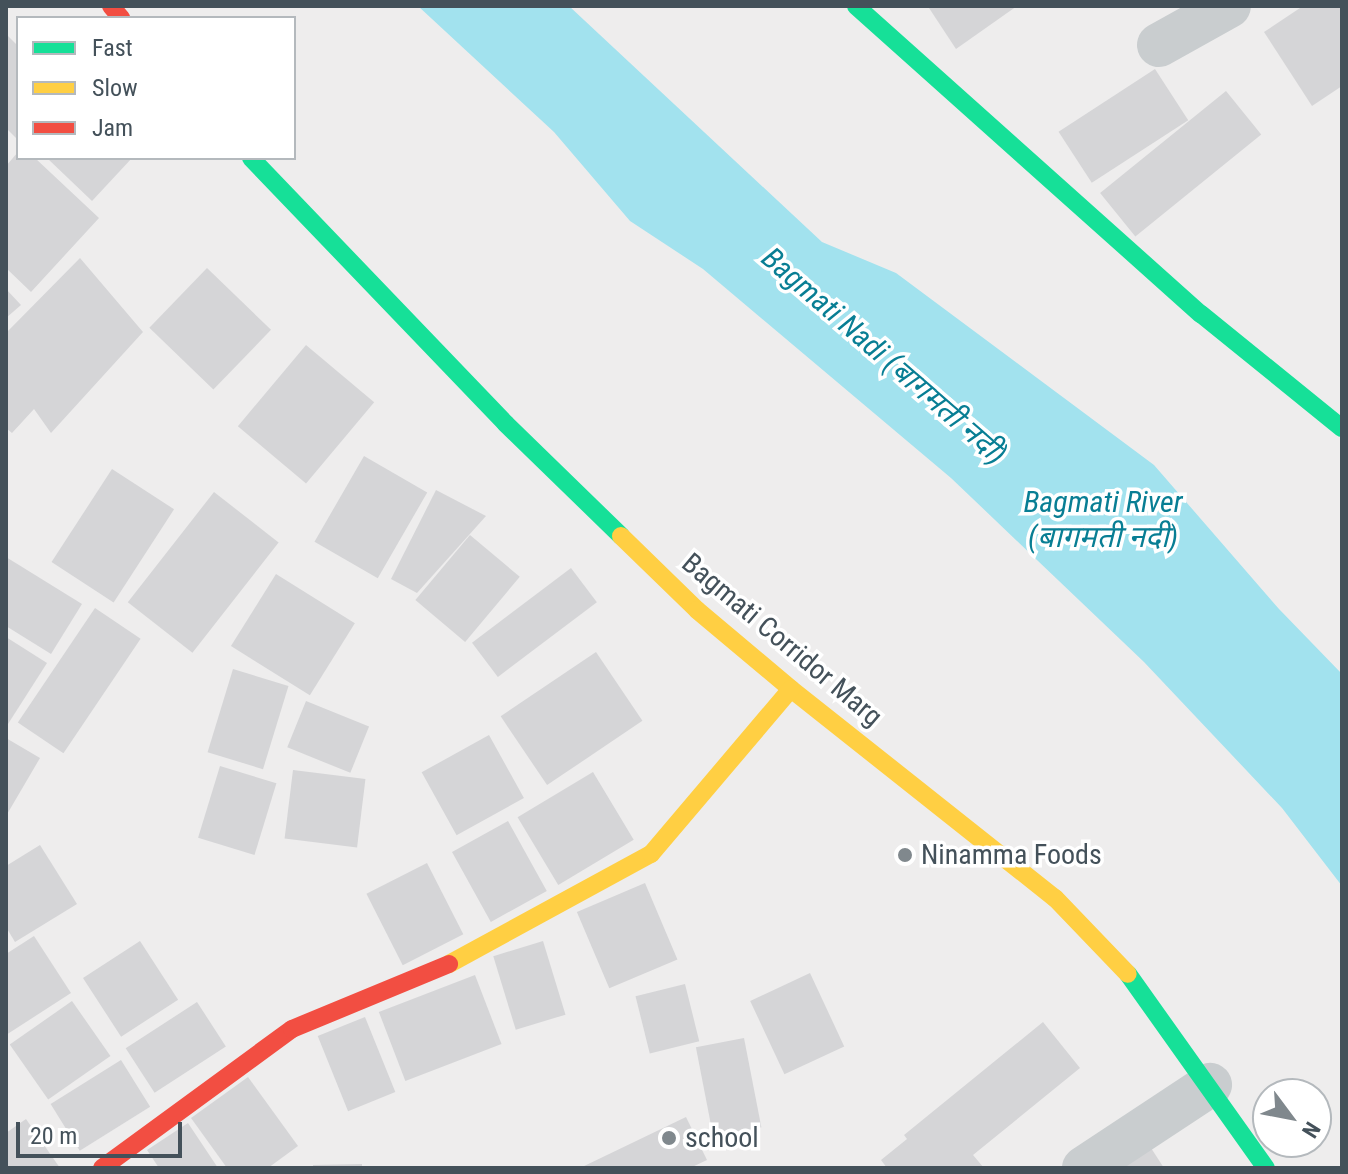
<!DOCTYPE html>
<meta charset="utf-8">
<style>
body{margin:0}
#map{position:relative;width:1348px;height:1174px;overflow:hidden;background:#eeeded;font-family:"Roboto Condensed","Noto Sans Devanagari",sans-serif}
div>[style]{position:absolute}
.water>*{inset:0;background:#a2e2ee}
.building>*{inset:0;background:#d5d5d7;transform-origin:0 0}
.street>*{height:44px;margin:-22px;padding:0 22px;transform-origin:22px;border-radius:22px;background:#c9cdcf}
.fast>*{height:18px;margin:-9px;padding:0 9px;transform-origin:9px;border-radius:9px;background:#16e098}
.slow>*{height:18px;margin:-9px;padding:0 9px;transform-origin:9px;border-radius:9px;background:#ffcf43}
.jam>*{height:18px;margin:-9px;padding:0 9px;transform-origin:9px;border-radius:9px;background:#f24e42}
.dots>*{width:22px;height:22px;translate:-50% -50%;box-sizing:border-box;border:4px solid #fff;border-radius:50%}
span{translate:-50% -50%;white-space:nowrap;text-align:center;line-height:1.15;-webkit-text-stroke:7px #fff;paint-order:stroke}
.street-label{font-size:28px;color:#44515a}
.poi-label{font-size:28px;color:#44515a}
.left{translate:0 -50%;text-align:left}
.water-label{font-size:30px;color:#087e94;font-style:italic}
.frame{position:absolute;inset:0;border:8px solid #44515a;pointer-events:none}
.legend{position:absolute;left:16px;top:16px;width:280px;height:144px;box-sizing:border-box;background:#fff;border:2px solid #b4b9bd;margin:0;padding:10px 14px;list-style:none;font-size:24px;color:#44515a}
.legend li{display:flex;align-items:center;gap:16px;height:40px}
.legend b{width:40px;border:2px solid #b4b9bd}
.north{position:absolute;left:1252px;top:1078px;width:80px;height:80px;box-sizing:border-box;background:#fff;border:2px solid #b4b9bd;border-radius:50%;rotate:122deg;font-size:22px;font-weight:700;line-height:32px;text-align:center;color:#44515a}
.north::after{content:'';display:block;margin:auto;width:28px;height:36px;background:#80888d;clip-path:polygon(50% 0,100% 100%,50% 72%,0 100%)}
.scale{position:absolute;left:16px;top:1122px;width:166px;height:36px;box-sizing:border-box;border:4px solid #44515a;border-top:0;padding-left:10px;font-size:24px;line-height:28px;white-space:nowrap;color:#44515a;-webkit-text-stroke:6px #fff;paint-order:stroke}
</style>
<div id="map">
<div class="water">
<i style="clip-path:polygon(418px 6px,569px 6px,822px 242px,896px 273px,1154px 465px,1279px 609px,1342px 674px,1342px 886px,1282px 808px,1144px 662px,951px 478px,703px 269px,630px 221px,554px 132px)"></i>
</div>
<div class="building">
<i style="clip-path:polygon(932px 6px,1017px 6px,956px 49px,929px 8px)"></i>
<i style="clip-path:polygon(1303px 6px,1342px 6px,1342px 86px,1312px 106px,1264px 32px)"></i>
<i style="clip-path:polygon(6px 34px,18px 46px,16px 138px,6px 128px)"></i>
<i style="left:1155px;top:69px;width:61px;height:115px;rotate:57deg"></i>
<i style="left:1226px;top:91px;width:56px;height:162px;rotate:51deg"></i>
<i style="clip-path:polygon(18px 152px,18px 158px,35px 158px,99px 218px,31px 292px,6px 268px,6px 166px)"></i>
<i style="clip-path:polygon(47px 158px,132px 158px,92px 201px)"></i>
<i style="clip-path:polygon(80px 258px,143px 332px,51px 433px,34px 409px,12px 433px,6px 428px,6px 333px)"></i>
<i style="left:207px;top:268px;width:89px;height:83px;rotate:44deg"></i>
<i style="clip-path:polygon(6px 289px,21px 305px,6px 318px)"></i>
<i style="left:306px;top:345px;width:89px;height:106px;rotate:40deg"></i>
<i style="left:364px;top:456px;width:73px;height:99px;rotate:30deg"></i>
<i style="left:112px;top:469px;width:74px;height:111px;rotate:33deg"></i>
<i style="clip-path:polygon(436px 490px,486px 516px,417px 593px,391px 579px)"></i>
<i style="left:214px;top:492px;width:82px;height:140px;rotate:38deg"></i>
<i style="left:470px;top:535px;width:65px;height:85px;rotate:40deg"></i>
<i style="clip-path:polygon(6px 557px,82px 604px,51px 654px,6px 626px)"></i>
<i style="left:571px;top:568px;width:43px;height:124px;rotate:53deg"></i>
<i style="left:276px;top:574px;width:93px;height:85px;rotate:32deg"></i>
<i style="left:95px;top:608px;width:55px;height:138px;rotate:34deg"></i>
<i style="clip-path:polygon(6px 637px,47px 663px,8px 724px,6px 723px)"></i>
<i style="left:596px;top:652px;width:83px;height:115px;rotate:56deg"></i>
<i style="left:233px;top:669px;width:58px;height:87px;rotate:17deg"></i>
<i style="left:306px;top:701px;width:68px;height:50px;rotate:22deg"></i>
<i style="left:489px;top:735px;width:72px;height:77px;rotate:61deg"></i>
<i style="clip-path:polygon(6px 738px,40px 758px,6px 816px)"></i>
<i style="left:220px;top:766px;width:59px;height:75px;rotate:17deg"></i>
<i style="left:293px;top:770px;width:73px;height:69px;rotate:7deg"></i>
<i style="left:593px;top:772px;width:79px;height:88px;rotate:59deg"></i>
<i style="left:508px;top:821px;width:80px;height:64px;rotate:61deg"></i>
<i style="clip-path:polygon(40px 845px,77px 904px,15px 942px,6px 927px,6px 866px)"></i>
<i style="left:427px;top:863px;width:80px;height:68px;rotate:63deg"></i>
<i style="left:645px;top:883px;width:83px;height:74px;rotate:67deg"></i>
<i style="clip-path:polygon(34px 936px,71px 993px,6px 1035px,6px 954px)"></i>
<i style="left:140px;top:941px;width:70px;height:68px;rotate:57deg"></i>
<i style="left:543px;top:941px;width:77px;height:52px;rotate:73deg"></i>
<i style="left:810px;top:973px;width:81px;height:66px;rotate:65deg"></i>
<i style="left:475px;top:975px;width:74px;height:103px;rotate:69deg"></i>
<i style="left:685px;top:984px;width:59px;height:51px;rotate:76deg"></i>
<i style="left:72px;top:1001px;width:67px;height:76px;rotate:55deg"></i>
<i style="left:197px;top:1002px;width:53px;height:85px;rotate:57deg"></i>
<i style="left:365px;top:1017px;width:81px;height:51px;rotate:68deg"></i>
<i style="clip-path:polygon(1043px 1022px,1080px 1068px,973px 1155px,984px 1168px,887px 1168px,881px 1160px,907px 1139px,904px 1135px)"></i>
<i style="left:744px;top:1038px;width:91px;height:49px;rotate:79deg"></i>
<i style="left:121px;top:1060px;width:55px;height:83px;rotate:58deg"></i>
<i style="clip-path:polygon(248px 1077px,298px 1146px,268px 1168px,227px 1168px,191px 1118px)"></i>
<i style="clip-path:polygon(686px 1117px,707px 1160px,690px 1168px,580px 1168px)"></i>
<i style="clip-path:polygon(26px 1119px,60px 1168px,6px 1168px,6px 1133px)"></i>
<i style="clip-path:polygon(188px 1123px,218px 1168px,159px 1168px,147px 1150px)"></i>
<i style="clip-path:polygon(1151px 1148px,1164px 1168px,1119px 1168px)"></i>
<i style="clip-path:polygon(362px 1164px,362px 1168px,313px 1168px,313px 1165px)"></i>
</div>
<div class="street">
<i style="left:1159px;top:45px;width:80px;rotate:-29.1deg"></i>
<i style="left:1084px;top:1168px;width:151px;rotate:-33.4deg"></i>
</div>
<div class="fast">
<i style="left:856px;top:6px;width:462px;rotate:41.8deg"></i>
<i style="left:1201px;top:314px;width:181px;rotate:39deg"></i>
<i style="left:251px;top:158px;width:368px;rotate:46.2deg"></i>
<i style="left:506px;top:424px;width:161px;rotate:44.2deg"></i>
<i style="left:1128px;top:974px;width:238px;rotate:54.6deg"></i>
</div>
<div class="slow">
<i style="left:621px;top:536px;width:106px;rotate:44.2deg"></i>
<i style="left:697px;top:610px;width:123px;rotate:40deg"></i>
<i style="left:791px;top:689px;width:337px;rotate:38.4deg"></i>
<i style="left:1055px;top:898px;width:105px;rotate:46.2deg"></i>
<i style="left:449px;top:964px;width:230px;rotate:-28.6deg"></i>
<i style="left:651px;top:854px;width:216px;rotate:-49.7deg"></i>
</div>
<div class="jam">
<i style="left:111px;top:6px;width:16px;rotate:50deg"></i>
<i style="left:102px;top:1168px;width:235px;rotate:-36.2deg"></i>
<i style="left:292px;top:1029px;width:170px;rotate:-22.5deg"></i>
</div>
<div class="dots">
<i style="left:905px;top:855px;background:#80888d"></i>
<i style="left:669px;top:1138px;background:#80888d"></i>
</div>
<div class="street-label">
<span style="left:782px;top:640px;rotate:40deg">Bagmati Corridor Marg</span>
</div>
<div class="poi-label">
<span class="left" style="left:921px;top:855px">Ninamma Foods</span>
<span class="left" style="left:685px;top:1138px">school</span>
</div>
<div class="water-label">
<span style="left:884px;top:356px;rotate:41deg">Bagmati Nadi (बागमती नदी)</span>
<span style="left:1103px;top:519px">Bagmati River<br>(बागमती नदी)</span>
</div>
<div class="frame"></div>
<ul class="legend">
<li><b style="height:10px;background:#16e098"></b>Fast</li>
<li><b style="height:10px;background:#ffcf43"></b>Slow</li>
<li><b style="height:10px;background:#f24e42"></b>Jam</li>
</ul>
<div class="north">N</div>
<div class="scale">20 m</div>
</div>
